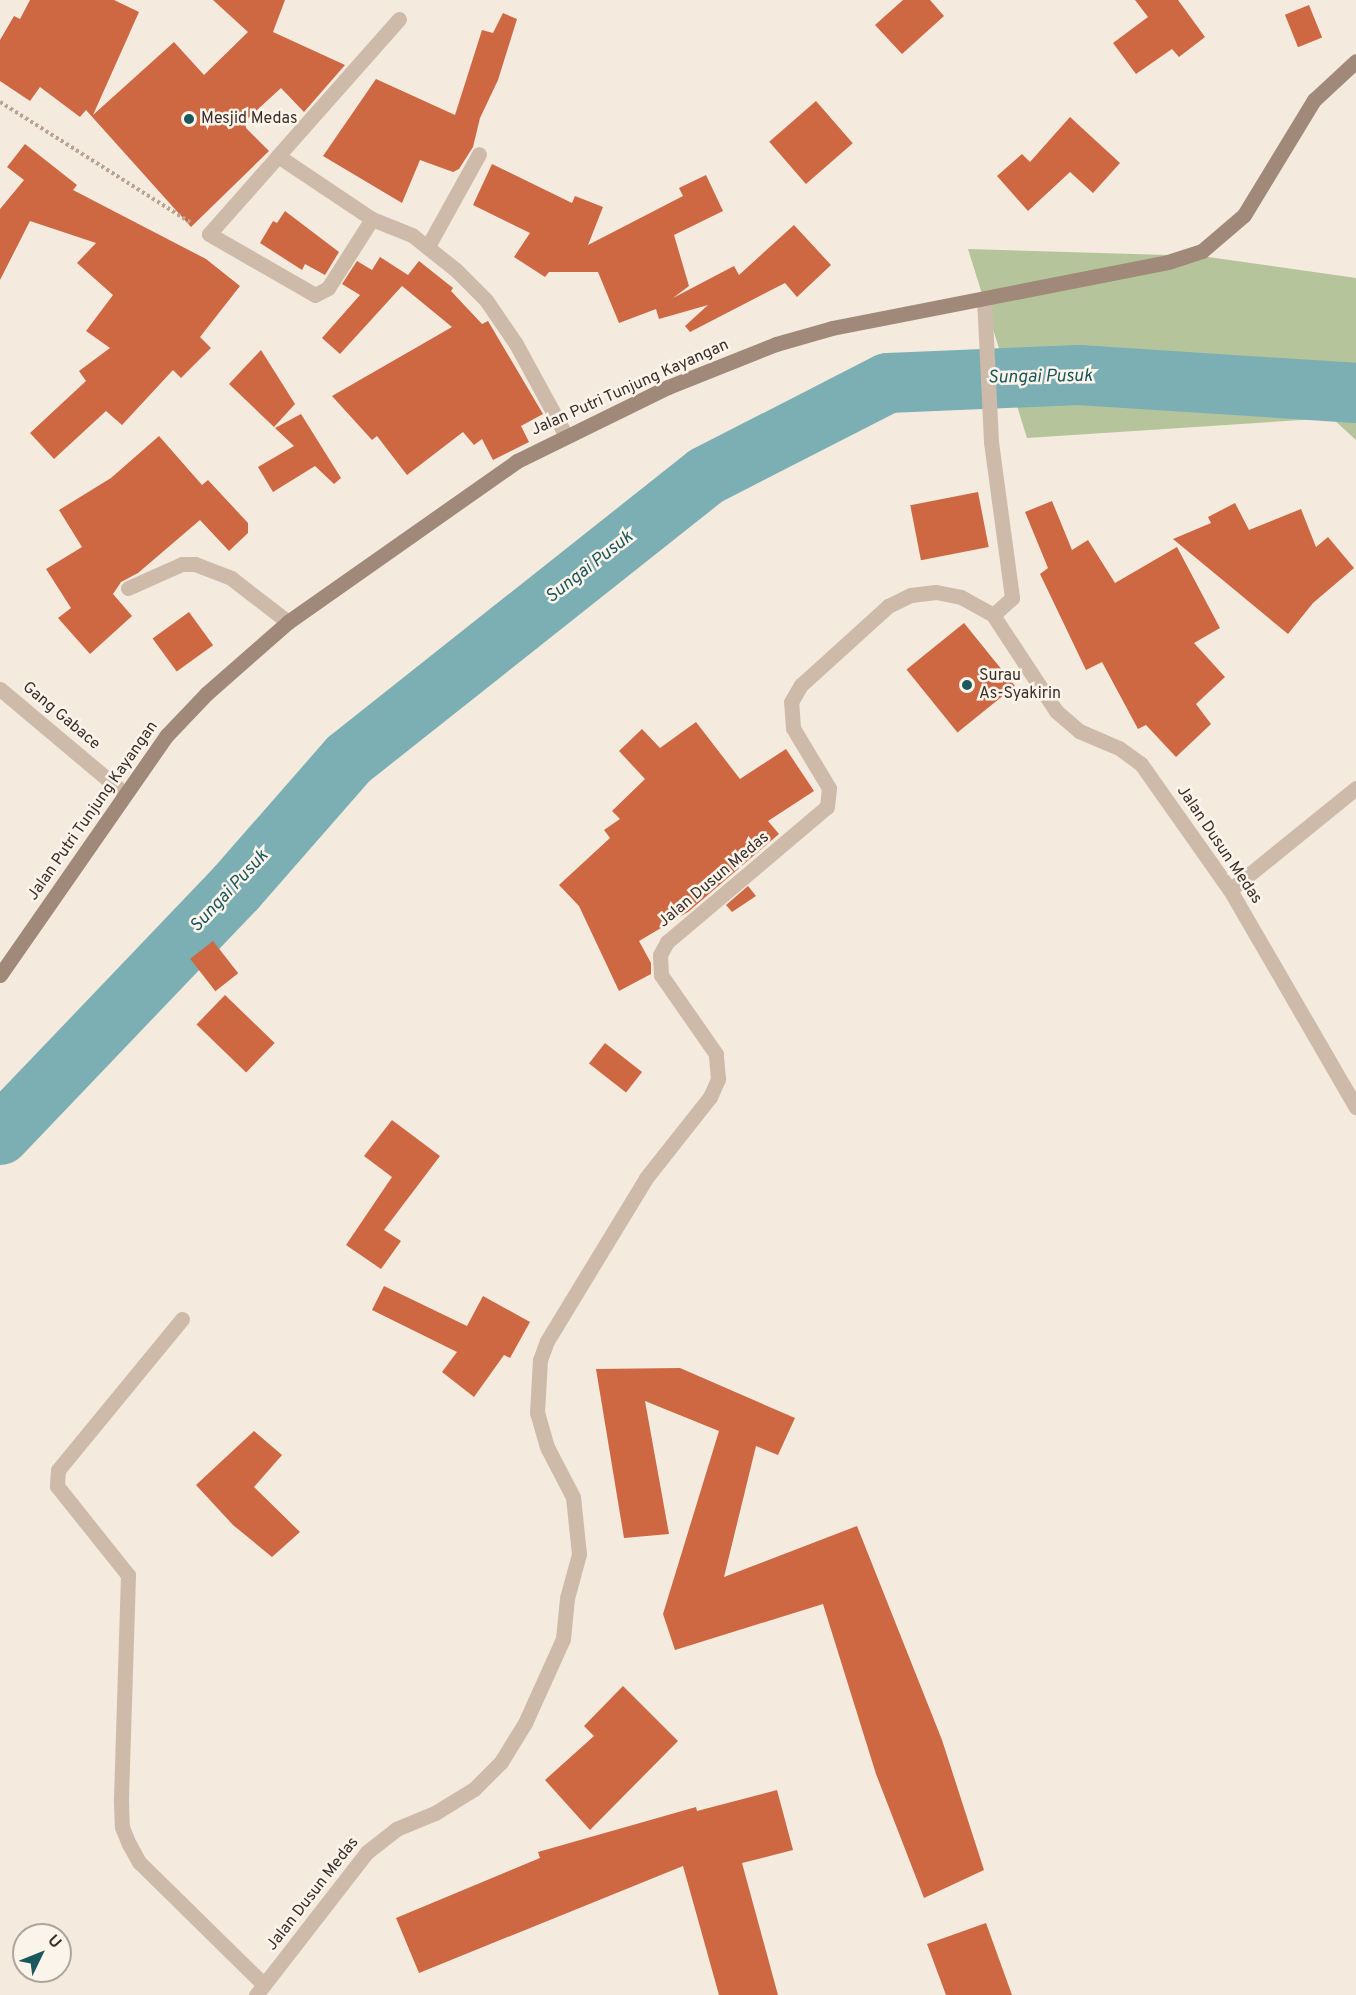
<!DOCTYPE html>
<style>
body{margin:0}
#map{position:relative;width:1356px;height:1995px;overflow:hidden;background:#f4eade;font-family:Overpass,sans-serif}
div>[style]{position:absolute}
.green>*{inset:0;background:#b6c49c}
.river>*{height:60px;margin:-30px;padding:0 30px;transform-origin:30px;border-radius:30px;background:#7bafb3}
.building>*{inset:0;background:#cd6843;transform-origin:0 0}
.path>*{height:4px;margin-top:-2px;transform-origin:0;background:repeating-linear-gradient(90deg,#b9a493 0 3px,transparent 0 6px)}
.street>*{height:15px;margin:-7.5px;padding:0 7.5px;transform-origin:7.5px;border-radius:7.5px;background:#cdbaa9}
.secondary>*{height:15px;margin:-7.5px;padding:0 7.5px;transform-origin:7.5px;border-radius:7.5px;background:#a1897a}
.dots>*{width:16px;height:16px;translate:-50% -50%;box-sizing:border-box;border:3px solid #fbf4eb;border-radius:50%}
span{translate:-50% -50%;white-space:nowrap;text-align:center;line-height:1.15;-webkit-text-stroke:5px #fbf4eb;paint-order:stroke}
.poi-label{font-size:16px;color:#3a2f29}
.left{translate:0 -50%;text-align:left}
.street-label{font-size:16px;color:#3a2f29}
.water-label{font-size:18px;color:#1b585e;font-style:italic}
.north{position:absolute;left:12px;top:1923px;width:60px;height:60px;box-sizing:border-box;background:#fbf4eb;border:2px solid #aea59d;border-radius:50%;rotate:47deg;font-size:16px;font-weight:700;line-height:24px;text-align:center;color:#3a2f29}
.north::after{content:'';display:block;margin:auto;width:21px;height:27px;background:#1b585e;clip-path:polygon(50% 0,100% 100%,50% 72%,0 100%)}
</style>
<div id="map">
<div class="green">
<i style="clip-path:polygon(968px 249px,1201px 256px,1356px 278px,1356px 440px,1332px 418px,1027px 438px)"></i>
</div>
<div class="river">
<i style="left:0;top:1135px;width:342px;rotate:-46.3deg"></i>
<i style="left:236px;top:888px;width:171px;rotate:-48.8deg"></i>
<i style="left:349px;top:759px;width:456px;rotate:-38.4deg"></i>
<i style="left:706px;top:476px;width:204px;rotate:-27.1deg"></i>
<i style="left:888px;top:383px;width:191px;rotate:-2.4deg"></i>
<i style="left:1079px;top:375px;width:278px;rotate:3.7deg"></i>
</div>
<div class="building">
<i style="clip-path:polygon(30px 0,114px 0,139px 12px,93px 115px,174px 42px,204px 75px,248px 32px,213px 0,285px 0,273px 32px,345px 65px,304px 112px,281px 88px,245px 121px,246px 128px,269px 151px,191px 227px,86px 110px,80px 117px,40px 87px,30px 101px,0 81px,0 40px,14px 16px,20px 19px)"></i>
<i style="clip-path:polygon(903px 0,930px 0,944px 16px,902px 54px,875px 25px)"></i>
<i style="clip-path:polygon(1135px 0,1178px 0,1205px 37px,1179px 57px,1172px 49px,1136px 74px,1113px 43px,1148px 17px)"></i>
<i style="left:1309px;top:5px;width:35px;height:26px;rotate:68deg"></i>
<i style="clip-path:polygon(503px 13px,517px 19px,498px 80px,480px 118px,473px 147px,459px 169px,453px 172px,420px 160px,402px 203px,323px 156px,376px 79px,455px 115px,482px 30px,493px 33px)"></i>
<i style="left:816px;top:101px;width:56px;height:62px;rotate:49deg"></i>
<i style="clip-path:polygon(1070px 117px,1120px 163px,1093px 193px,1070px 172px,1028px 211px,997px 176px,1022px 154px,1030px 162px)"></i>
<i style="clip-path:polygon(25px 144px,77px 185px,73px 190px,206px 259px,240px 286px,200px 337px,211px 348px,181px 378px,173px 370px,122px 425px,106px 411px,54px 459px,30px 433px,86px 381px,79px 371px,110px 348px,86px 331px,113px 295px,77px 263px,96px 243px,30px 221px,0 280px,0 209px,24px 180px,7px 167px)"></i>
<i style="clip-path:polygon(492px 164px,572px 203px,575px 196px,603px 207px,588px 245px,683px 196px,679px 188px,706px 175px,723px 211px,674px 235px,689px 286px,673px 298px,734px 266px,739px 275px,794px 225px,831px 265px,797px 297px,785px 283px,690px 332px,685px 326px,708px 305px,659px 319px,656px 309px,619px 323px,598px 272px,549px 272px,545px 277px,514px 257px,530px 233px,473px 205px)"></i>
<i style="clip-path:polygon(285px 211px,339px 252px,325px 275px,305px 264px,302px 270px,260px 243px,273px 221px,277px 223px)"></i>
<i style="clip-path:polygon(380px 257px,408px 275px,419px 261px,453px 288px,451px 291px,482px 324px,488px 321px,543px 414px,521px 426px,529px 442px,493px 460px,482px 439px,474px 445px,463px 432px,407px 475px,377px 436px,372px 440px,332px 396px,452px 327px,402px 286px,340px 354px,322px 338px,360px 295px,342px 284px,357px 261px,372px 270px)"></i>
<i style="clip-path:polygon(261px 350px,295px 404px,274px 427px,229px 384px)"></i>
<i style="clip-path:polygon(301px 414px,341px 478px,334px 484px,315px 466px,273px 492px,258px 467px,294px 446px,275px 428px)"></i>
<i style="clip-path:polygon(159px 436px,202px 485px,208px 480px,248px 523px,248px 533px,229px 551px,200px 520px,138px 573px,121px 582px,113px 594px,132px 616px,90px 654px,58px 618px,71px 608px,46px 569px,82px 547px,59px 510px,111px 478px)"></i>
<i style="left:978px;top:492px;width:56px;height:69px;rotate:79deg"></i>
<i style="clip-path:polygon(1052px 501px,1072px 550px,1088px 540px,1115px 583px,1177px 547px,1220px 628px,1194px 643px,1225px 677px,1196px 704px,1211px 724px,1176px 757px,1146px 725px,1138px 729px,1102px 662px,1086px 670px,1040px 574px,1048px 568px,1025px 512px)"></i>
<i style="clip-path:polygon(1235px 503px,1249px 530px,1301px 509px,1316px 547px,1328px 537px,1354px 568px,1313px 603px,1288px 634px,1173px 539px,1211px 523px,1208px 517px)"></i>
<i style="left:189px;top:612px;width:41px;height:45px;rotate:54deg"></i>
<i style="left:964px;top:623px;width:81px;height:74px;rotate:51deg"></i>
<i style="clip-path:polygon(696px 722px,740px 779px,786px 749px,814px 791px,768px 821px,779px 834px,688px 912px,639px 941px,651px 963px,651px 974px,619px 991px,579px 906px,559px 885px,610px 838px,604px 830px,620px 819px,612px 811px,645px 779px,619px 751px,642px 729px,660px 748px)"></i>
<i style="clip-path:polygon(748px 886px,756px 896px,732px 912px,726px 905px)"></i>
<i style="left:213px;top:941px;width:41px;height:29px;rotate:52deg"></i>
<i style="left:225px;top:995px;width:69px;height:41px;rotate:44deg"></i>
<i style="left:605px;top:1043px;width:47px;height:26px;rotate:38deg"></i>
<i style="clip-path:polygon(392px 1120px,440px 1156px,384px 1230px,401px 1241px,381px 1269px,346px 1245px,392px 1177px,364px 1156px)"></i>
<i style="clip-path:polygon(384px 1286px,467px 1326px,483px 1296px,530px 1322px,510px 1358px,504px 1355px,474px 1397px,442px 1372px,457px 1352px,372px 1310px)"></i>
<i style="clip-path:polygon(680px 1368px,795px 1418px,778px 1455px,756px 1446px,724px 1577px,857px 1526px,942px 1740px,984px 1870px,924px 1898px,876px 1774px,823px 1604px,675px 1650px,663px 1614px,719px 1431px,645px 1401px,669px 1534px,624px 1538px,596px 1369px)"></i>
<i style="clip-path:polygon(254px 1431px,282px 1455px,254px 1487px,300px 1532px,272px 1557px,233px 1525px,196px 1485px)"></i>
<i style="clip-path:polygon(623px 1686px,678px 1741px,590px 1830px,545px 1780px,594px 1736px,584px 1726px)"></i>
<i style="clip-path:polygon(777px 1790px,793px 1850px,742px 1863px,778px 1995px,719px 1995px,683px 1866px,419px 1973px,396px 1918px,540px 1858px,538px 1852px,696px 1807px,697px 1811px)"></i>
<i style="clip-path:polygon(986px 1923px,1012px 1995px,946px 1995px,927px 1944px)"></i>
</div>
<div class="path">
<i style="left:0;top:102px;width:225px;rotate:32.3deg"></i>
</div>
<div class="street">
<i style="left:399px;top:19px;width:183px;rotate:131.5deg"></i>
<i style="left:278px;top:156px;width:113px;rotate:33.8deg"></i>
<i style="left:372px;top:219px;width:43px;rotate:21.8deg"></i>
<i style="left:412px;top:235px;width:56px;rotate:38.5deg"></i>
<i style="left:456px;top:270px;width:42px;rotate:45deg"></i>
<i style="left:486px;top:300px;width:53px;rotate:55.7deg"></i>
<i style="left:516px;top:344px;width:102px;rotate:61.4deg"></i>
<i style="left:278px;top:156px;width:104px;rotate:131.5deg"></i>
<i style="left:209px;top:234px;width:122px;rotate:29.9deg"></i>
<i style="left:315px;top:295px;width:15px;rotate:-28deg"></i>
<i style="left:328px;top:288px;width:82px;rotate:-57.5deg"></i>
<i style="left:428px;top:246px;width:105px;rotate:-61deg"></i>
<i style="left:984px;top:298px;width:144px;rotate:87.2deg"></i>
<i style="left:991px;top:442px;width:157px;rotate:82.3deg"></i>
<i style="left:1012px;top:598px;width:25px;rotate:138deg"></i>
<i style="left:128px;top:588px;width:59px;rotate:-24deg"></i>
<i style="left:182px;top:564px;width:13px"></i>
<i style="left:195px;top:564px;width:39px;rotate:21deg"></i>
<i style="left:231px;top:578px;width:72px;rotate:37.7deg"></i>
<i style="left:0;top:689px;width:163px;rotate:40deg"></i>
<i style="left:1230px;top:890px;width:162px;rotate:-39deg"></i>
<i style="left:182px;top:1319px;width:195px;rotate:129.4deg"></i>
<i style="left:58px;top:1470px;width:16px;rotate:94deg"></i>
<i style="left:57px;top:1486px;width:114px;rotate:51.4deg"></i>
<i style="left:128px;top:1575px;width:227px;rotate:91.8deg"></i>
<i style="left:121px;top:1802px;width:25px;rotate:88deg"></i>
<i style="left:122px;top:1827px;width:18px;rotate:68deg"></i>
<i style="left:129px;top:1844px;width:21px;rotate:61deg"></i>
<i style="left:139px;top:1862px;width:175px;rotate:44.5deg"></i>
<i style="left:256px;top:1995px;width:181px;rotate:-52.2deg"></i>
<i style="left:367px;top:1852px;width:37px;rotate:-38deg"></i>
<i style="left:396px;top:1829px;width:42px;rotate:-22.3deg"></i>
<i style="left:435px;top:1813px;width:46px;rotate:-31.6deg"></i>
<i style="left:474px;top:1789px;width:38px;rotate:-45deg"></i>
<i style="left:501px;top:1762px;width:46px;rotate:-58.4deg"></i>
<i style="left:525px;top:1723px;width:92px;rotate:-65.7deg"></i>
<i style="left:563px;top:1639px;width:41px;rotate:-84.4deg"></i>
<i style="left:567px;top:1598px;width:46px;rotate:-74.7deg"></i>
<i style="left:579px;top:1554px;width:57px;rotate:-96deg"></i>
<i style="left:573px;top:1497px;width:56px;rotate:-117.5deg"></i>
<i style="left:547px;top:1447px;width:35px;rotate:-106deg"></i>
<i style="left:537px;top:1413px;width:53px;rotate:-86.8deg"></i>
<i style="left:540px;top:1360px;width:20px;rotate:-70deg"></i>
<i style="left:547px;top:1341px;width:191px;rotate:-58.7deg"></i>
<i style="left:646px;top:1178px;width:103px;rotate:-51.7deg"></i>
<i style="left:710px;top:1097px;width:20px;rotate:-66deg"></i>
<i style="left:718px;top:1079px;width:25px;rotate:-95deg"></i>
<i style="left:716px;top:1054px;width:96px;rotate:-124.8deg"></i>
<i style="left:661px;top:975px;width:20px;rotate:-93deg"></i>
<i style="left:660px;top:955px;width:15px;rotate:-62deg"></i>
<i style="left:667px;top:942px;width:209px;rotate:-40.2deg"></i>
<i style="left:827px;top:807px;width:19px;rotate:-84deg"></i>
<i style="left:829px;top:788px;width:70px;rotate:-121deg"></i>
<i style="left:793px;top:728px;width:26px;rotate:-94deg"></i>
<i style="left:791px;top:702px;width:20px;rotate:-60deg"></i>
<i style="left:801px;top:685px;width:118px;rotate:-42.2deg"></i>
<i style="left:888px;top:606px;width:25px;rotate:-26deg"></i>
<i style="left:911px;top:595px;width:25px;rotate:-7deg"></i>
<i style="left:936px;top:592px;width:25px;rotate:11deg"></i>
<i style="left:961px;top:597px;width:37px;rotate:29deg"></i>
<i style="left:993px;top:615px;width:115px;rotate:56.7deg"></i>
<i style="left:1056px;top:711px;width:30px;rotate:41deg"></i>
<i style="left:1079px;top:731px;width:43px;rotate:23deg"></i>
<i style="left:1119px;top:748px;width:27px;rotate:36deg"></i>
<i style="left:1141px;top:764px;width:154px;rotate:54.8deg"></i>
<i style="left:1230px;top:890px;width:251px;rotate:59.9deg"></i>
</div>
<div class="secondary">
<i style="left:0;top:975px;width:292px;rotate:-55.2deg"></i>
<i style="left:167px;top:735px;width:57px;rotate:-46.4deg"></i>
<i style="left:206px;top:694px;width:109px;rotate:-41.3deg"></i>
<i style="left:288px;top:622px;width:280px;rotate:-35.1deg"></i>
<i style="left:517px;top:461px;width:168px;rotate:-26.1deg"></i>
<i style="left:668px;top:387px;width:116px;rotate:-21.7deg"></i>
<i style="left:776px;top:344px;width:58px;rotate:-15.9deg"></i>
<i style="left:832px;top:328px;width:342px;rotate:-11.1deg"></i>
<i style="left:1168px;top:262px;width:36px;rotate:-18deg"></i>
<i style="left:1202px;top:251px;width:55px;rotate:-40.6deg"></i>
<i style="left:1244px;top:215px;width:135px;rotate:-58.7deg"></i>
<i style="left:1314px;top:100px;width:57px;rotate:-42.9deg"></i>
</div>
<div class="dots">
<i style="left:189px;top:119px;background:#1b585e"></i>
<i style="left:967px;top:685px;background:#1b585e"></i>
</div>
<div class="poi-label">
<span class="left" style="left:201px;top:119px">Mesjid Medas</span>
<span class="left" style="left:979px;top:685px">Surau<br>As-Syakirin</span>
</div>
<div class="street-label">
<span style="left:630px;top:388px;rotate:-24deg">Jalan Putri Tunjung Kayangan</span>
<span style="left:61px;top:716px;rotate:40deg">Gang Gabace</span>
<span style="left:93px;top:811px;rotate:-55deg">Jalan Putri Tunjung Kayangan</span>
<span style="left:1219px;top:845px;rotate:56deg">Jalan Dusun Medas</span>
<span style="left:714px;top:880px;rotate:-40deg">Jalan Dusun Medas</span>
<span style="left:313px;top:1894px;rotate:-52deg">Jalan Dusun Medas</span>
</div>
<div class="water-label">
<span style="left:1040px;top:378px;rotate:-1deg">Sungai Pusuk</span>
<span style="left:590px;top:568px;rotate:-38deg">Sungai Pusuk</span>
<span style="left:230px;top:892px;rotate:-47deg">Sungai Pusuk</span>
</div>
<div class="north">U</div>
</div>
